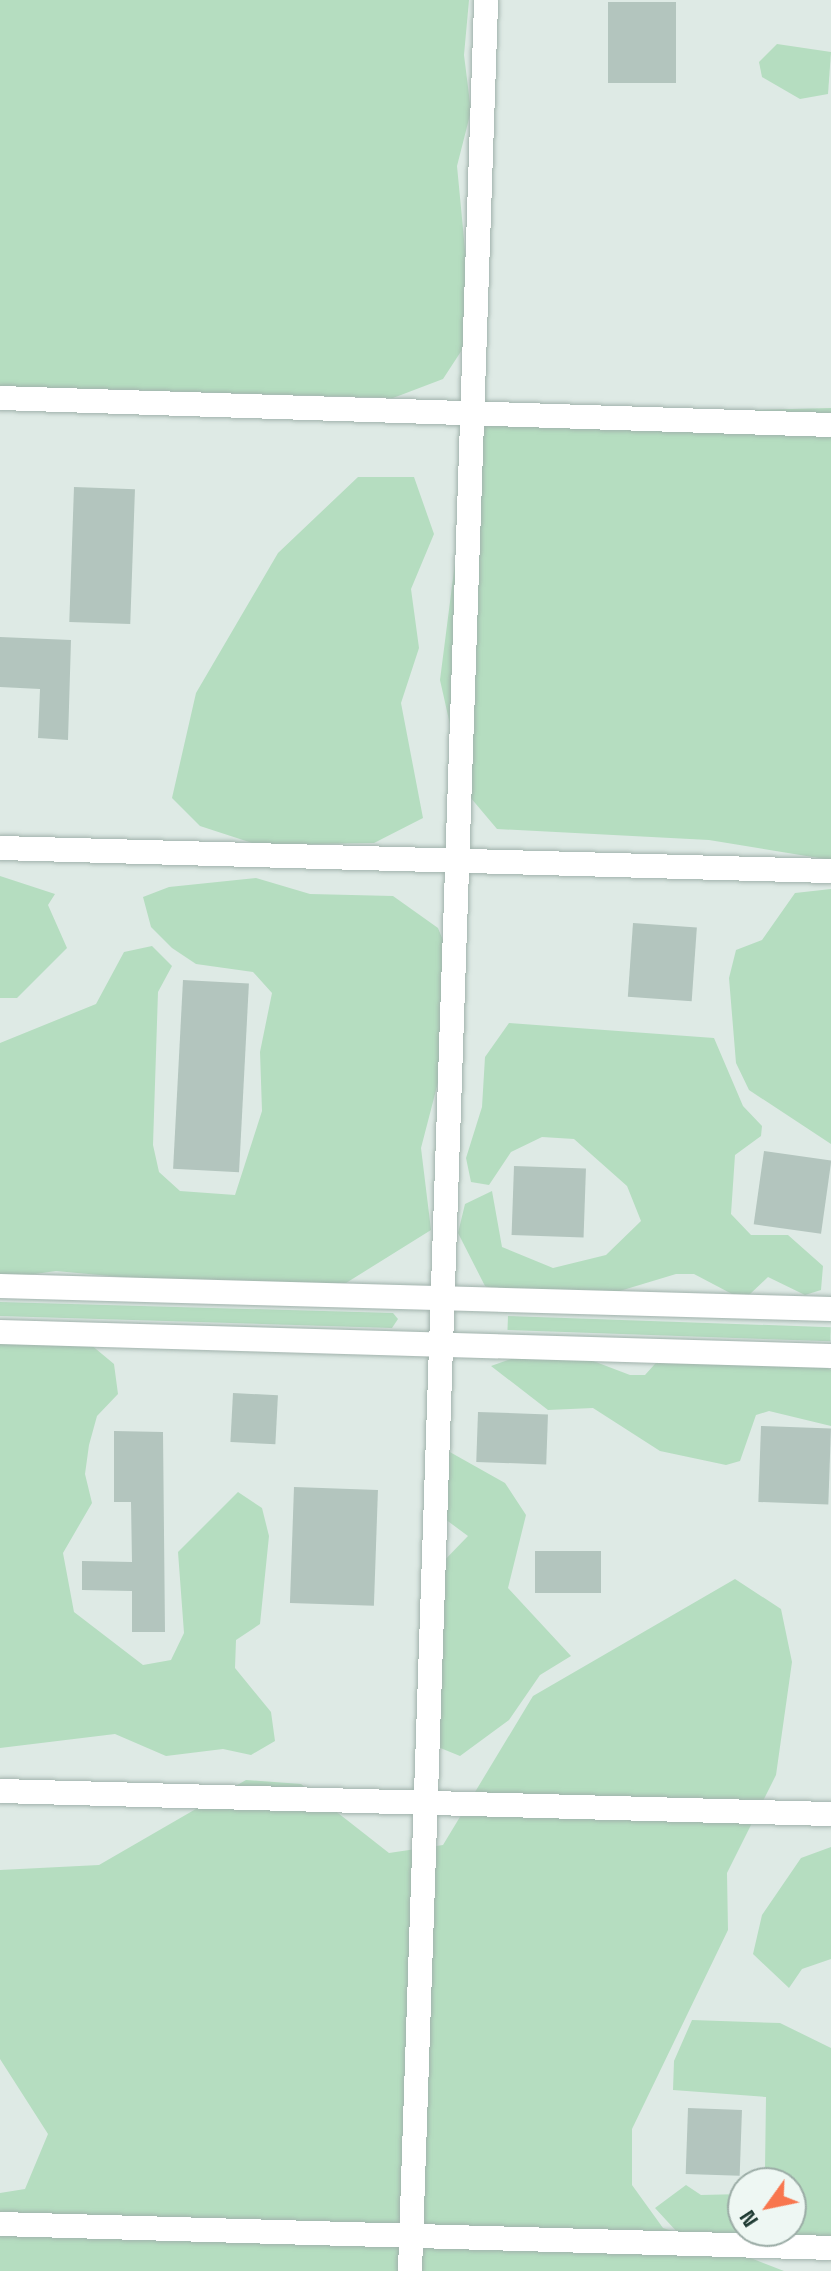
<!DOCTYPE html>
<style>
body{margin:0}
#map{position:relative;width:831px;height:2271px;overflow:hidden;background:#deeae5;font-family:"Space Grotesk",sans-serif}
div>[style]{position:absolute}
.green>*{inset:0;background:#b5ddc0;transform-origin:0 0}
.building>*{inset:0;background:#b3c5be;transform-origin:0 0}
.roads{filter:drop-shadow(0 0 2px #a1b2ac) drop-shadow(0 0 2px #a1b2ac)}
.minor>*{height:24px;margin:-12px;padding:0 12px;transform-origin:12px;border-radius:12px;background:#fff}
span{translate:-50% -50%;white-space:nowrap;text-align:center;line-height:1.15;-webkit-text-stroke:8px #eef7f3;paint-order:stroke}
.north{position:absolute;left:727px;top:2167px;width:80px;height:80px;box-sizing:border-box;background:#eef7f3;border:2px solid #9baca6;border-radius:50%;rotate:237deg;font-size:22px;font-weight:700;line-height:32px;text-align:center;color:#1f3b33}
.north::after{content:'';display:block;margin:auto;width:28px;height:36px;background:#f8764e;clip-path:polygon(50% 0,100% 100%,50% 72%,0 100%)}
</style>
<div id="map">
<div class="green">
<i style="clip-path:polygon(0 0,469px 0,464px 55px,471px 111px,457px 166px,473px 333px,443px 379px,393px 398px,55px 388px,0 400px)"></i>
<i style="clip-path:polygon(777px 44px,831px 52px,828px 94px,800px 99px,762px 77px,759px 62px)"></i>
<i style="clip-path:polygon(476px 399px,546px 415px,831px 408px,831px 860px,709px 840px,497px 829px,465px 791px,440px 680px)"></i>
<i style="clip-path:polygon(358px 477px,414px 477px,434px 534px,411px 589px,419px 648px,401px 703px,423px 818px,374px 843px,258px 845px,200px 826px,172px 798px,196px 693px,278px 553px)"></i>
<i style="clip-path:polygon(0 876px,55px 894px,48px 905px,67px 948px,17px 998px,0 998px)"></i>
<i style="clip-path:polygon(256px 878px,310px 894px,393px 896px,438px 928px,449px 955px,442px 1067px,421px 1148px,431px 1230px,346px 1283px,261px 1290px,56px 1271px,0 1279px,0 1043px,96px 1004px,124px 952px,152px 946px,172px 966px,158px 992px,153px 1145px,159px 1172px,180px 1191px,235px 1195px,262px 1111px,260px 1052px,272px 993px,253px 972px,196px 964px,172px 948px,151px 927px,143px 897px,169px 887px)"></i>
<i style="clip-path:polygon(831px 889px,831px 1144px,749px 1090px,736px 1063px,729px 978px,736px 950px,762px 940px,795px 893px)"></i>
<i style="clip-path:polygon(509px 1023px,714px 1038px,743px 1106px,762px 1126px,761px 1136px,735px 1155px,731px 1214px,751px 1235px,788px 1235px,823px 1266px,821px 1290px,805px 1295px,768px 1277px,749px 1295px,732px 1294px,694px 1274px,676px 1274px,613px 1293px,513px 1296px,485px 1286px,458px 1233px,465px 1204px,492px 1191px,502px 1247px,553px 1268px,606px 1255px,641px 1221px,627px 1186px,574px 1139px,542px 1137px,511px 1152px,489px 1185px,471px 1182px,466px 1158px,482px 1107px,485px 1057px)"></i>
<i style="clip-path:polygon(0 1302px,393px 1313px,398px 1319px,392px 1328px,0 1316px)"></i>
<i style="left:508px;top:1316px;width:323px;height:14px;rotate:2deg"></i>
<i style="clip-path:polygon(0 1341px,90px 1344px,114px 1364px,118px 1394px,97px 1416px,89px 1445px,85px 1474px,92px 1503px,63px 1553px,74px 1612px,143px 1665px,171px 1660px,184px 1633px,178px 1552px,238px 1492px,262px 1508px,269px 1536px,260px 1624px,236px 1640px,235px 1668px,271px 1712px,275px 1741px,251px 1755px,223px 1749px,166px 1756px,115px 1734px,0 1748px)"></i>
<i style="clip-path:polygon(551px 1345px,630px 1375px,645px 1375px,664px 1354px,816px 1362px,831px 1370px,831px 1426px,769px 1411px,756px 1415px,740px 1461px,726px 1465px,660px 1451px,593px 1408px,548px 1410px,491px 1366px)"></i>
<i style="clip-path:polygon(448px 1451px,505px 1483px,526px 1515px,508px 1588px,571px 1656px,540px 1675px,509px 1720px,460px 1756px,438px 1747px,437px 1568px,468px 1536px,445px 1519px)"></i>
<i style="clip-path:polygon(735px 1579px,781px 1609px,792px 1662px,776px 1775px,727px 1873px,728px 1930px,632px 2129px,632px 2185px,663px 2228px,678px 2233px,655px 2208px,686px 2185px,701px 2195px,743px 2194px,743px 2231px,791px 2231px,791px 2183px,752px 2183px,765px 2168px,766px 2097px,673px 2090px,674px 2061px,692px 2020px,780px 2023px,831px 2048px,831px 2238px,764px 2233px,702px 2239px,784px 2271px,0 2271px,0 2193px,25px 2189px,48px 2134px,0 2059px,0 1870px,99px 1865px,246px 1780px,301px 1784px,389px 1853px,443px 1845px,533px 1696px)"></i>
<i style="clip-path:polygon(831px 1847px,831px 1959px,802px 1969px,789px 1988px,753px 1954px,762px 1915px,801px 1858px)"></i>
</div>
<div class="building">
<i style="left:608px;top:2px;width:68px;height:81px"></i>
<i style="left:74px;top:487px;width:61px;height:135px;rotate:2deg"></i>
<i style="clip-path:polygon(0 637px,71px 640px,68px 740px,38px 738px,40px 689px,0 687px)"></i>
<i style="left:633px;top:923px;width:64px;height:74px;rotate:4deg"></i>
<i style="left:183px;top:980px;width:66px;height:189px;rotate:3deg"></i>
<i style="left:764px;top:1151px;width:68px;height:74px;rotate:8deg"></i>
<i style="left:514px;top:1166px;width:72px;height:69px;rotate:2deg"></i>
<i style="left:233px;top:1393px;width:45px;height:49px;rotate:3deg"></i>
<i style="left:478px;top:1412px;width:70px;height:50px;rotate:2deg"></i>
<i style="left:761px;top:1426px;width:70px;height:76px;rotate:2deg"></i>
<i style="clip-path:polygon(114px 1431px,163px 1432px,165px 1632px,132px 1632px,132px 1591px,82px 1590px,82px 1561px,132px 1562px,131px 1502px,114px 1502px)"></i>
<i style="left:294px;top:1487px;width:84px;height:116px;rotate:2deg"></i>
<i style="left:535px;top:1551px;width:66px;height:42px"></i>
<i style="left:688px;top:2108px;width:54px;height:66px;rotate:2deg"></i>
</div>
<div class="roads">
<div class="minor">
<i style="left:0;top:398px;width:831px;rotate:1.86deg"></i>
<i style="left:0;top:848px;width:831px;rotate:1.59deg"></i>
<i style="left:0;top:1286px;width:831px;rotate:1.59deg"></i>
<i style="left:0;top:1332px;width:831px;rotate:1.65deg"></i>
<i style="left:0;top:1791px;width:831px;rotate:1.59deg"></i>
<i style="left:0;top:2224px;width:831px;rotate:1.65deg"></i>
<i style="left:410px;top:2271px;width:2272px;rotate:-88.08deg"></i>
</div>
</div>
<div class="north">N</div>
</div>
